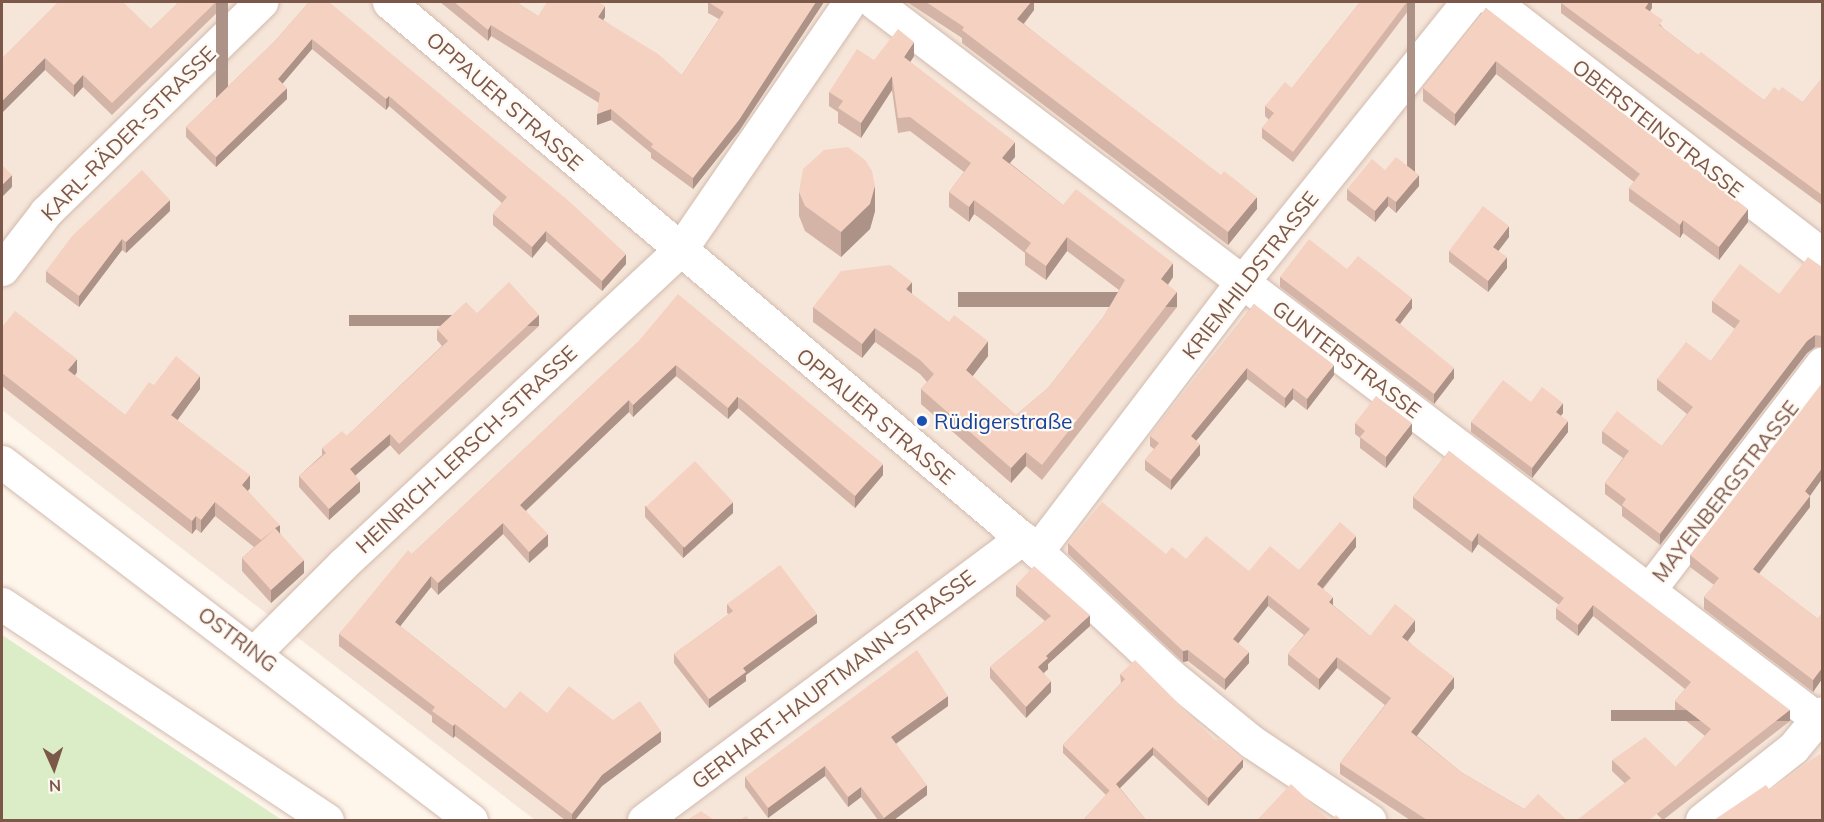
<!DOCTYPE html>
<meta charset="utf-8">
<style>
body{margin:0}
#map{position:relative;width:1824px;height:822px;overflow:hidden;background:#fef5eb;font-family:Mulish,sans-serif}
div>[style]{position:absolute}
.residential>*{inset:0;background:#f6e6d9}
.green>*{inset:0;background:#daedc7}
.roads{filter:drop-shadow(0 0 2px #d2bbaf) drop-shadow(0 0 2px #d2bbaf)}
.minor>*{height:33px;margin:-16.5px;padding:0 16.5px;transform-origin:16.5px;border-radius:16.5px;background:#fff}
.tertiary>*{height:33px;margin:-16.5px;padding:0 16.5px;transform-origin:16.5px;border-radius:16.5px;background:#fff}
.wall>*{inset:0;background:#d3b4a6}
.shaded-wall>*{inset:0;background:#ac9287;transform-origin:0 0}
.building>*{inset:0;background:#f5d1c1;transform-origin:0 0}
.dots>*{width:16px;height:16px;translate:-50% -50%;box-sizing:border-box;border:3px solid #fff9f3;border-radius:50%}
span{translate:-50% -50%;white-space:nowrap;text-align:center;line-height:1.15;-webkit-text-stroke:4.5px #fff9f3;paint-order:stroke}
.street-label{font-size:21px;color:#7c584b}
.transit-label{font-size:21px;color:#164399}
.left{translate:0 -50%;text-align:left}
.frame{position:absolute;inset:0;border:3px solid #7c584b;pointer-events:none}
.north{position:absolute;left:24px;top:738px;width:60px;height:60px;-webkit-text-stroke:4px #fff9f3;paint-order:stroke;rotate:177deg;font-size:16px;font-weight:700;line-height:24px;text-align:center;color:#7c584b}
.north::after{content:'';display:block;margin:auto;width:21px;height:27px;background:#7c584b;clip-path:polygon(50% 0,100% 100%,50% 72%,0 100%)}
</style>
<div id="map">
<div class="residential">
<i style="clip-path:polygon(2px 2px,1822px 2px,1822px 820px,535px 820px,2px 410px)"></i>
</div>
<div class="green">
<i style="clip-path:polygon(2px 635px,282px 820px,2px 820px)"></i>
</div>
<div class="roads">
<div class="minor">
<i style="left:389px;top:2px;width:849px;rotate:40.27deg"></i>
<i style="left:1037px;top:551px;width:183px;rotate:43deg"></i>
<i style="left:1171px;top:676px;width:104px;rotate:39.2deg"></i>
<i style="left:1252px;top:742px;width:141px;rotate:33.7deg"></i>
<i style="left:874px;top:2px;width:1185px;rotate:37.22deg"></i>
<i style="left:1494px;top:2px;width:414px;rotate:37.6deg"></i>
<i style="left:2px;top:269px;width:72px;rotate:-52.3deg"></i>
<i style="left:46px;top:212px;width:301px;rotate:-44.3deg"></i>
<i style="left:2px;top:462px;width:590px;rotate:37.36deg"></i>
<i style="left:1037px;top:551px;width:340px;rotate:-52.7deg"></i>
<i style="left:1243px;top:281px;width:358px;rotate:-51.2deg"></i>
<i style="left:1649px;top:590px;width:285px;rotate:-52.6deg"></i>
<i style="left:255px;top:652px;width:124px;rotate:-45deg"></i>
<i style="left:343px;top:564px;width:461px;rotate:-43deg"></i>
<i style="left:680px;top:250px;width:301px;rotate:-55.6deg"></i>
<i style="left:644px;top:820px;width:472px;rotate:-36.7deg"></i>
<i style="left:1702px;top:820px;width:116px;rotate:-38.4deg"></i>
<i style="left:1793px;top:748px;width:45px;rotate:-50.4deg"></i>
</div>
<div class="tertiary">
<i style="left:2px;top:604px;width:390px;rotate:33.6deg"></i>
</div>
</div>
<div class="wall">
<i style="clip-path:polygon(179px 2px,228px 2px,112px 115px,83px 87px,74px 97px,45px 70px,2px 58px,151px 29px)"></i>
<i style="clip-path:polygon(309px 2px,626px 264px,602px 291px,546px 241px,532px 258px,493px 225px,493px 214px,502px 203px,389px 106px,386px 110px,312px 49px,282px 84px,287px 99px,216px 167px,186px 137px,186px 127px,275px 41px)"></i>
<i style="clip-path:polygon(440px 2px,516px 2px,538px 16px,605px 17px,603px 20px,682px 75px,719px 19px,708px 13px,708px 2px,824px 2px,739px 131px,693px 189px,651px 158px,651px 153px,611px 120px,597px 125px,599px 103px,491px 36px,488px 41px)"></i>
<i style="clip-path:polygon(907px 2px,1034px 2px,1034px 10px,1024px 24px,1257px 209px,1228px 245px,962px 43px,962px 38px)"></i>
<i style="clip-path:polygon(1360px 2px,1415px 2px,1293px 162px,1262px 138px,1262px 128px,1269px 120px,1265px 116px,1265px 106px,1292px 88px)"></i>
<i style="clip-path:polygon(1652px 2px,1652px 8px,1650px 11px,1663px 28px,1698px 55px,1764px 100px,1779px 91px,1803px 102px,1822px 78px,1822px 205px,1561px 13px,1561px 3px)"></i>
<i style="clip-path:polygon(1486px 8px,1748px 222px,1719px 260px,1683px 233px,1680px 238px,1629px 201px,1629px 188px,1634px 182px,1496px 74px,1455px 126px,1423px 101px,1423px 88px)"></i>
<i style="clip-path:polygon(914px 56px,910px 62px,1015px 157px,1010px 163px,1063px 205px,1173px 277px,1168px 285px,1177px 307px,1042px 480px,1026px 466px,1011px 483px,921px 404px,921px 389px,927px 382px,920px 374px,875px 342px,862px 358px,813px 322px,813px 307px,912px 294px,988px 356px,972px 376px,1016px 415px,1048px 388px,1104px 316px,1119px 290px,1067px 251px,1046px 280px,1025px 265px,1025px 253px,989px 225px,974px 214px,969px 222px,949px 207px,949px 192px,964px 172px,910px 131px,898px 133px,892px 90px,861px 138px,838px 123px,838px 112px,829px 106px,829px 92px,874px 60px)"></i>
<i style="clip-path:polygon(1385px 170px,1419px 186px,1396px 213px,1388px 206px,1375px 222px,1347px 200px,1347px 189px)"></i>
<i style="clip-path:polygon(799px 192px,875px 211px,870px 229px,841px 257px,805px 231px,799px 216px)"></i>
<i style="clip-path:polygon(170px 211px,126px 253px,122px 250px,79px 307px,46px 282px,46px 271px)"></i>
<i style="clip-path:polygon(1509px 237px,1498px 251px,1507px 268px,1488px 292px,1449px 262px,1449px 251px)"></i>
<i style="clip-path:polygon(1822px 267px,1822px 347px,1815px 347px,1807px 353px,1660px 545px,1622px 516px,1622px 507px,1605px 494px,1605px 483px,1623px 458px,1602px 443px,1602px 431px,1662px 446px,1687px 414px,1657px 390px,1657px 379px,1711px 361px,1735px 329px,1712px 312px,1712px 301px,1779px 294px)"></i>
<i style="clip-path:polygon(1347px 269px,1412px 308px,1400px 324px,1454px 378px,1434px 404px,1280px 287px,1280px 277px)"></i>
<i style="clip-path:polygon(1254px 304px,1334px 375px,1307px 410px,1293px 399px,1285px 408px,1247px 379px,1196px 441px,1200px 455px,1171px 490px,1145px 470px,1145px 460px,1154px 449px,1150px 446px,1150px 436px)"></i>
<i style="clip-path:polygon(477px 313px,539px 326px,399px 455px,390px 445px,355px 476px,360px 492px,329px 520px,299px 487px,299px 476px,322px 455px,322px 448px,347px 436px,442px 346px,437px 340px,437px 329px)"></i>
<i style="clip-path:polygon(2px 327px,77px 372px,75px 376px,125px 415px,154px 385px,200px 389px,177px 420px,250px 488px,248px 491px,280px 533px,304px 573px,271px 603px,242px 571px,242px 558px,254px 547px,215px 516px,201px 533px,196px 529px,192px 534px,2px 386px)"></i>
<i style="clip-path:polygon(637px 343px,883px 475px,855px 508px,738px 408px,728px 419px,676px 376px,633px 417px,629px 412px,526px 511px,548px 546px,529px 563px,503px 534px,438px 595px,431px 587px,400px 626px,505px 709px,613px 720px,661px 742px,602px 786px,575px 820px,565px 820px,455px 736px,453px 738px,432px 722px,432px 716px,339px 646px,339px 634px,412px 554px)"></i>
<i style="clip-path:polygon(1531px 402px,1563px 413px,1561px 416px,1568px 432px,1532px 478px,1471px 432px,1471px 422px)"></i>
<i style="clip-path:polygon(1355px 423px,1412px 434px,1386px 468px,1360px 448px,1360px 438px,1355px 434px)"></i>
<i style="clip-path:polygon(1449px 451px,1790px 721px,1663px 820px,1612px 771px,1612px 760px,1676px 767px,1705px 736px,1675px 712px,1675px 701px,1685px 689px,1593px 616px,1578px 636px,1556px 619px,1556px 608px,1559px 605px,1478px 544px,1472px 553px,1413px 508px,1413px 497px)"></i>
<i style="clip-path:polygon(1810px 496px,1810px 507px,1759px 574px,1818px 619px,1822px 613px,1822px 679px,1813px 692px,1704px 609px,1704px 597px,1714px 585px,1690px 567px,1690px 555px)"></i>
<i style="clip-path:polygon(645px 506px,733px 513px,683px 558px,645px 517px)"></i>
<i style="clip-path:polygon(1068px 543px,1166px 554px,1186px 559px,1249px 571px,1299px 570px,1356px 547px,1323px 589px,1333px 605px,1370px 636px,1415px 631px,1408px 641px,1454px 688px,1417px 736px,1461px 772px,1524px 809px,1567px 820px,1410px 820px,1340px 774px,1340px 763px,1385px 705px,1337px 668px,1319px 690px,1288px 665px,1288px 654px,1304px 635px,1268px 606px,1238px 643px,1249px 663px,1225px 690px,1188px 661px,1183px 662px,1068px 554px)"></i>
<i style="clip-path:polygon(1016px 585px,1090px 626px,1048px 664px,1048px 669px,1044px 673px,1051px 692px,1026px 718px,990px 678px,990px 667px,1045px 621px,1016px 596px)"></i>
<i style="clip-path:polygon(727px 604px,817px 623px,746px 675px,746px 681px,709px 708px,674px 663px,674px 654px,729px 614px,727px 613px)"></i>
<i style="clip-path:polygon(1120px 674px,1216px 741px,1243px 767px,1208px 806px,1153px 755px,1120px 788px,1146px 820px,1085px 820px,1085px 818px,1106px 795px,1063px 753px,1063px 745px,1121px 683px)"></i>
<i style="clip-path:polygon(948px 706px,896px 744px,927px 795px,894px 820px,878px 820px,861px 797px,848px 807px,825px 776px,768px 818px,745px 787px,745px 777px)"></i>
</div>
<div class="shaded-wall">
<i style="left:216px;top:2px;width:12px;height:145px"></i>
<i style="clip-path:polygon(816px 2px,824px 2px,739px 131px,693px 189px,693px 178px)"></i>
<i style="clip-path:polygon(1031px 2px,1034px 2px,1034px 10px,1017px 32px,1017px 19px)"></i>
<i style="left:1407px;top:2px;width:8px;height:188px"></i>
<i style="clip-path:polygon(1649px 2px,1652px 2px,1652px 8px,1645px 18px,1645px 8px)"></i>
<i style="clip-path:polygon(605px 6px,605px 17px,598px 28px,598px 17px)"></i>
<i style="clip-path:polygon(491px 25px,491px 36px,488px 41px,488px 30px)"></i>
<i style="clip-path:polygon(312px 39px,312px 49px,278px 89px,278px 79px)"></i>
<i style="clip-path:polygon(914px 42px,914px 56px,904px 72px,904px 57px)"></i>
<i style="clip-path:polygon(45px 58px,45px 70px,2px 113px,2px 101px)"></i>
<i style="clip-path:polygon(1496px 61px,1496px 74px,1455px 126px,1455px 114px)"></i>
<i style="clip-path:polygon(83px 75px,83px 87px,74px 97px,74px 85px)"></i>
<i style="clip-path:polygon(892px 76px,892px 90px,861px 138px,861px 123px)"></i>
<i style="clip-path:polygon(287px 88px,287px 99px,216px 167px,216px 157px)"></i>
<i style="clip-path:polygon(389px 96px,389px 106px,386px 110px,386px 99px)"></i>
<i style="clip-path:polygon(611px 109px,611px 120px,597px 125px,597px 114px)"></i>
<i style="clip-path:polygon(1015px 142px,1015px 157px,1002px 172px,1002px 158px)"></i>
<i style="clip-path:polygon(12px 175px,12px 187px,2px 197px,2px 185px)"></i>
<i style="clip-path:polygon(1419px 175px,1419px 186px,1396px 213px,1396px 202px)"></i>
<i style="clip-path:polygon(875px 186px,875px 211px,870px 229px,841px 257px,841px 232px)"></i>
<i style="clip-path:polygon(1388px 196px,1388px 206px,1375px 222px,1375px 211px)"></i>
<i style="clip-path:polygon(1257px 197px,1257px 209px,1228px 245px,1228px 232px)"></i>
<i style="clip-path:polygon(170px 200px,170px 211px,126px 253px,126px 242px)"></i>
<i style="clip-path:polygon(974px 200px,974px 214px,969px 222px,969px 207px)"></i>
<i style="clip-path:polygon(1748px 209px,1748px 222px,1719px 260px,1719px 247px)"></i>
<i style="clip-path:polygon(1683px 220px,1683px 233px,1680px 238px,1680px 225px)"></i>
<i style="clip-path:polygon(1509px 226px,1509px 237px,1493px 258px,1493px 247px)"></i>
<i style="clip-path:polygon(546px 231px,546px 241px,532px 258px,532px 247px)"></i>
<i style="clip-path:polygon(1067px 237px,1067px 251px,1046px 280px,1046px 266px)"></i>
<i style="clip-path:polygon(122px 239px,122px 250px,79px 307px,79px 296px)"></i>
<i style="clip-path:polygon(626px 254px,626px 264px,602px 291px,602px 281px)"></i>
<i style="clip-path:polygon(1507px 257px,1507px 268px,1488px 292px,1488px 281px)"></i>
<i style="clip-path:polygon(1173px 263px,1173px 277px,1161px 294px,1161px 279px)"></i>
<i style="clip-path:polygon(912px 282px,912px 296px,906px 289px)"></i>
<i style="left:1177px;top:292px;width:15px;height:219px;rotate:90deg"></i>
<i style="clip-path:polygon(1412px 298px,1412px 308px,1395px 330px,1395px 320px)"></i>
<i style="left:539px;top:315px;width:11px;height:190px;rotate:90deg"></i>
<i style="clip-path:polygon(875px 328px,875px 342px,862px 358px,862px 344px)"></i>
<i style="clip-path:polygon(1815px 335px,1815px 347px,1807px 353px,1660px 545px,1660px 534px,1807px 341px)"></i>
<i style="clip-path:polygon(988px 341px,988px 356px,966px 385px,966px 370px)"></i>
<i style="clip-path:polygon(77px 359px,77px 372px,68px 384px,68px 370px)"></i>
<i style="clip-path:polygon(676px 365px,676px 376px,633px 417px,633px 405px)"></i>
<i style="clip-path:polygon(1334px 365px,1334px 375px,1307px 410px,1307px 399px)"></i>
<i style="clip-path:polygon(1247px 368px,1247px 379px,1191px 447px,1191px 436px)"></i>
<i style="clip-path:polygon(1454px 368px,1454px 378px,1434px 404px,1434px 394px)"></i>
<i style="clip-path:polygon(200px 376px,200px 389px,171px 429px,171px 415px)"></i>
<i style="clip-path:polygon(1293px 388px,1293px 399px,1285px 408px,1285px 398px)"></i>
<i style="clip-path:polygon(738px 396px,738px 408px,728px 419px,728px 408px)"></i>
<i style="clip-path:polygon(629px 400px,629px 412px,520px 516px,520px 505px)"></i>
<i style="clip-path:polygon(1563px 403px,1563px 413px,1556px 422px,1556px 412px)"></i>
<i style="clip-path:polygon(1568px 421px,1568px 432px,1532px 478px,1532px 468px)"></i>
<i style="clip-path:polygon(1412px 423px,1412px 434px,1386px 468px,1386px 457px)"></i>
<i style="clip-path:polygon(390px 434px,390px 445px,350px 480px,350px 469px)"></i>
<i style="clip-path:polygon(1200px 444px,1200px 455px,1171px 490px,1171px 480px)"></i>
<i style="clip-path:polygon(1026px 452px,1026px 466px,1011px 483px,1011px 468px)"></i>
<i style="clip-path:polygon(883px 464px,883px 475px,855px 508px,855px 496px)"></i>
<i style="clip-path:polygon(1822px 468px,1822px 479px,1805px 503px,1805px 491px)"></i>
<i style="clip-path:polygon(250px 475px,250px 488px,242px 498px,242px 485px)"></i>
<i style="clip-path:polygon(360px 481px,360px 492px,329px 520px,329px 509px)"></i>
<i style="clip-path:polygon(1810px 496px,1810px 507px,1753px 581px,1753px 569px)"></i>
<i style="clip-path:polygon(215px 502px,215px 516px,201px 533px,201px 520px)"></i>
<i style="clip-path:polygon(733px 502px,733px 513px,683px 558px,683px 547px)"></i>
<i style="clip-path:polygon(196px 516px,196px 529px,192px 534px,192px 521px)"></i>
<i style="clip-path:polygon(503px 523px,503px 534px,438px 595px,438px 583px)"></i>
<i style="clip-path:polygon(280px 525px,280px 538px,275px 528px)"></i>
<i style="clip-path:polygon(1478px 533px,1478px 544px,1472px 553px,1472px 542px)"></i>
<i style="clip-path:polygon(548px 534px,548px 546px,529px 563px,529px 552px)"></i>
<i style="clip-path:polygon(1356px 536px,1356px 547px,1317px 595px,1317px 584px)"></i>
<i style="clip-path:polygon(304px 560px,304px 573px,271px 603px,271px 590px)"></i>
<i style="clip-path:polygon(431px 576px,431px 587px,395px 633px,395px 622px)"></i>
<i style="clip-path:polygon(1268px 595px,1268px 606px,1233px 650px,1233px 639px)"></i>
<i style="clip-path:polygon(1333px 597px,1333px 608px,1329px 602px)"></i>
<i style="clip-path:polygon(1593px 605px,1593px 616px,1578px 636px,1578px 625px)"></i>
<i style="clip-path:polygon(817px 614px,817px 623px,746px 675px,746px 681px,709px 708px,709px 699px,743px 668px)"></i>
<i style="clip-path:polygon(1090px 615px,1090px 626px,1048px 664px,1048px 669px,1038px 678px,1038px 667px,1046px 656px)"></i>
<i style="clip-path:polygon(1415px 620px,1415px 631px,1402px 648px,1402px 637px)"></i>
<i style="clip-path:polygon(1188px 650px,1188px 661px,1183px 662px,1183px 651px)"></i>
<i style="clip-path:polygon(1249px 652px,1249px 663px,1225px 690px,1225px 679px)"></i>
<i style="clip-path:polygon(1337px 657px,1337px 668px,1319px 690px,1319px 679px)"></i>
<i style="clip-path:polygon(1822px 668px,1822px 679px,1813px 692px,1813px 680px)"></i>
<i style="clip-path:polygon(1454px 677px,1454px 688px,1411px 743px,1411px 732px)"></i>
<i style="clip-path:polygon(1051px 681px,1051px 692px,1026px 718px,1026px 707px)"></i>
<i style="clip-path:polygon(948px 696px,948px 706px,891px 747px,891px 737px)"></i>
<i style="left:1790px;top:710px;width:11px;height:179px;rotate:90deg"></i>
<i style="clip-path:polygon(455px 724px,455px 736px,453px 738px,453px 726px)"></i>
<i style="clip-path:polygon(661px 731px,661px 742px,602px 786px,575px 820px,572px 820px,572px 814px,602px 775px)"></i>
<i style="clip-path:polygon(1153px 747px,1153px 755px,1116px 792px,1116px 784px)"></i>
<i style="clip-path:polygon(1243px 759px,1243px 767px,1208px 806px,1208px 798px)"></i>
<i style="clip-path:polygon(825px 766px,825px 776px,768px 818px,768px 808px)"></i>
<i style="clip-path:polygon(927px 785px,927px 795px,894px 820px,884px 820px,884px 818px)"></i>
<i style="clip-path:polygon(861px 787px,861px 797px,848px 807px,848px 797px)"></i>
</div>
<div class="building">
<i style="clip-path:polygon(58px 2px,123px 2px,151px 29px,179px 2px,216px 2px,112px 103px,83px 75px,74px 85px,45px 58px,2px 101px,2px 58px)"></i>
<i style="clip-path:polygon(309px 2px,329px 2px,570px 202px,626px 254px,602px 281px,546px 231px,532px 247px,493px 214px,507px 197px,389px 96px,386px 99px,312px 39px,278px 79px,287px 88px,216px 157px,186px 127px,275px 41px)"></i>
<i style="clip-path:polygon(454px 2px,516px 2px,538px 16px,547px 2px,598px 2px,605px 6px,598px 17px,658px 54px,682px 75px,724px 12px,708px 2px,816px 2px,739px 120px,693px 178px,651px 147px,653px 144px,611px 109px,597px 114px,600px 93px,491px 25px,488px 30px)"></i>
<i style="clip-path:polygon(926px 2px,1031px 2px,1017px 19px,1221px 175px,1224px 171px,1257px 197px,1228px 232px,962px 30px,964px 27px)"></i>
<i style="clip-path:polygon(1360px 2px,1407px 2px,1293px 152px,1262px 128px,1274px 113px,1265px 106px,1285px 82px,1292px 88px)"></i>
<i style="clip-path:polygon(1561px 2px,1649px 2px,1645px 8px,1663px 20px,1659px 25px,1698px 55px,1701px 52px,1764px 100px,1774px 87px,1779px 91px,1782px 87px,1803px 102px,1822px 78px,1822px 195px,1561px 3px)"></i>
<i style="clip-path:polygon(1486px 8px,1748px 209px,1719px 247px,1683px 220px,1680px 225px,1629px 188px,1640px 174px,1496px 61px,1455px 114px,1423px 88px)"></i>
<i style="clip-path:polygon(898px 29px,914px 42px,904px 57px,1015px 142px,1002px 158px,1063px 205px,1076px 189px,1173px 263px,1161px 279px,1177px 292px,1042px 465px,1026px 452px,1011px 468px,921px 389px,934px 374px,920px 360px,875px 328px,862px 344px,813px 307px,841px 271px,890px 265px,912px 282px,906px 289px,949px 322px,954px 315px,988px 341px,966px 370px,1016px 415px,1048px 388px,1104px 316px,1125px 280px,1067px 237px,1046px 266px,1025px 251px,1031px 243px,989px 211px,974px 200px,969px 207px,949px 192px,971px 163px,910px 117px,898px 118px,892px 76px,861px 123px,838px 108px,843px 101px,829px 92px,857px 49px,874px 60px)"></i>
<i style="clip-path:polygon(848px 147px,865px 160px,872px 171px,875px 186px,870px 204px,841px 232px,805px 206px,799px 192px,803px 169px,824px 150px)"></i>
<i style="clip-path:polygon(1396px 157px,1419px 175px,1396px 202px,1388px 196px,1375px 211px,1347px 189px,1372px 159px,1385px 170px)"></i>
<i style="clip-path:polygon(2px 165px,12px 175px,2px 185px)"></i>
<i style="clip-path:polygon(142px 170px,170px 200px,126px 242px,122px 239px,79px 296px,46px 271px,72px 236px)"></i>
<i style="clip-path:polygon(1483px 206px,1509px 226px,1493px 247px,1507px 257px,1488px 281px,1449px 251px)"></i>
<i style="clip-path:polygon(1309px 239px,1347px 269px,1358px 256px,1412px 298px,1395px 320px,1454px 368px,1434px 394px,1280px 277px)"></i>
<i style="clip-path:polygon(1808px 257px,1822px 267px,1822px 336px,1815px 335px,1807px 341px,1660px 534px,1622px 505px,1626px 499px,1605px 483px,1629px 451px,1602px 431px,1617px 411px,1662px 446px,1693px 407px,1657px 379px,1686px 342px,1711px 361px,1740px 321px,1712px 301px,1740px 264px,1779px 294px)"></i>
<i style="clip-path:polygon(509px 282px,539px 315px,399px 444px,390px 434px,350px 469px,360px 481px,329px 509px,299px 476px,326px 453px,322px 448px,342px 431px,347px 436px,448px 341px,437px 329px,466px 302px,477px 313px)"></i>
<i style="clip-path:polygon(678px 294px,883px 464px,855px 496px,738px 396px,728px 408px,676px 365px,633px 405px,629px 400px,520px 505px,548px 534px,529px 552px,503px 523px,438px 583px,431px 576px,395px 622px,505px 709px,520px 691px,547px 713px,569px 686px,613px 720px,640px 701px,661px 731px,602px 775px,572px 814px,455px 724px,453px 726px,432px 711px,435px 707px,339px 634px,408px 550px,412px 554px,637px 343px)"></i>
<i style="clip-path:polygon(1254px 304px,1334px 365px,1307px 399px,1293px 388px,1285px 398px,1247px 368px,1191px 436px,1200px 444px,1171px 480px,1145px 460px,1159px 443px,1150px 436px)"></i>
<i style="clip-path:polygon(15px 311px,77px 359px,68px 370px,125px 415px,149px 382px,154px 385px,176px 356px,200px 376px,171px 415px,250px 475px,242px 485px,280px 525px,275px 528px,304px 560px,271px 590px,242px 558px,275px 529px,261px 540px,215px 502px,201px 520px,196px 516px,192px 521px,2px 373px,2px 327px)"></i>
<i style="clip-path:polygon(1503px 380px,1531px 402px,1542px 387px,1563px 403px,1556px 412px,1568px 421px,1532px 468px,1471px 422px)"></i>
<i style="clip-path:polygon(1822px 383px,1822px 468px,1805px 491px,1810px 496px,1753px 569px,1818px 619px,1822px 613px,1822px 668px,1813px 680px,1704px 597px,1719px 578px,1690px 555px)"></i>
<i style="clip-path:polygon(1376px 396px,1412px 423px,1386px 457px,1360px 437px,1365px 431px,1355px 423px)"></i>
<i style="clip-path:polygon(1449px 451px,1790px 710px,1649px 820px,1577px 820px,1631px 778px,1612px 760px,1645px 737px,1676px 767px,1711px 729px,1675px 701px,1691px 682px,1593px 605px,1578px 625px,1556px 608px,1564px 598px,1478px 533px,1472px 542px,1413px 497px)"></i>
<i style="left:695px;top:461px;width:56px;height:67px;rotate:47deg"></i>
<i style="clip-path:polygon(1102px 502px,1166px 554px,1172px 547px,1186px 559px,1206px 536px,1249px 571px,1270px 546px,1299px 570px,1340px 522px,1356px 536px,1317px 584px,1333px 597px,1329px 602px,1370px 636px,1395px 604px,1415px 620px,1402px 637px,1454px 677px,1411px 732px,1461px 772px,1524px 809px,1538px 794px,1567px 820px,1427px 820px,1340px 763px,1391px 698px,1337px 657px,1319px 679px,1288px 654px,1310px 629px,1268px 595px,1233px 639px,1249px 652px,1225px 679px,1188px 650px,1183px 651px,1068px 543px)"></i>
<i style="clip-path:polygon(780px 565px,817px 614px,743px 668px,746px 672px,709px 699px,674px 654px,733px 611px,727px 604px)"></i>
<i style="clip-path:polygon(1034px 566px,1090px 615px,1046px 656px,1048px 658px,1038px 667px,1051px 681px,1026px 707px,990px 667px,1051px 616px,1016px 585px)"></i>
<i style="clip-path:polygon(917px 650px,948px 696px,891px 737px,927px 785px,884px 818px,861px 787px,848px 797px,825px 766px,768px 808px,745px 777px)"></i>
<i style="clip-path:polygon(1135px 660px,1216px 741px,1219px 737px,1243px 759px,1208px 798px,1153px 747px,1116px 784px,1146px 820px,1087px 820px,1085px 818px,1112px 788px,1110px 791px,1063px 745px,1125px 679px,1120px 674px)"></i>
<i style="clip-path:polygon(1820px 754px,1822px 757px,1822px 820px,1714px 820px,1766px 785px,1769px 789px)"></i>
<i style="clip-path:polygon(1291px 784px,1329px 820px,1257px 820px)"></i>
<i style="clip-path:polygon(701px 811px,714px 820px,687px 820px)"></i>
<i style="clip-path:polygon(1336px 815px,1341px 820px,1331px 820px)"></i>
<i style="clip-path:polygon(746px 816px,750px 820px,740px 820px)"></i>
</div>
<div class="dots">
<i style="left:922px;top:421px;background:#1a4fb4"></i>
</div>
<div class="street-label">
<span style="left:505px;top:101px;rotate:41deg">OPPAUER STRASSE</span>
<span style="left:1658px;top:128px;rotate:38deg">OBERSTEINSTRASSE</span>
<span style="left:128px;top:133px;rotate:-45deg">KARL-RÄDER-STRASSE</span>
<span style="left:1250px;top:275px;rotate:-52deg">KRIEMHILDSTRASSE</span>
<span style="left:1347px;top:359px;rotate:37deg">GUNTERSTRASSE</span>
<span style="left:876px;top:416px;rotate:40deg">OPPAUER STRASSE</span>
<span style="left:466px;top:449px;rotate:-43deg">HEINRICH-LERSCH-STRASSE</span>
<span style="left:1725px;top:491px;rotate:-52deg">MAYENBERGSTRASSE</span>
<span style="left:238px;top:639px;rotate:37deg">OSTRING</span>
<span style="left:833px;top:679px;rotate:-37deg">GERHART-HAUPTMANN-STRASSE</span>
</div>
<div class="transit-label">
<span class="left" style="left:934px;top:421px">Rüdigerstraße</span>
</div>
<div class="frame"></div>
<div class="north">N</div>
</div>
